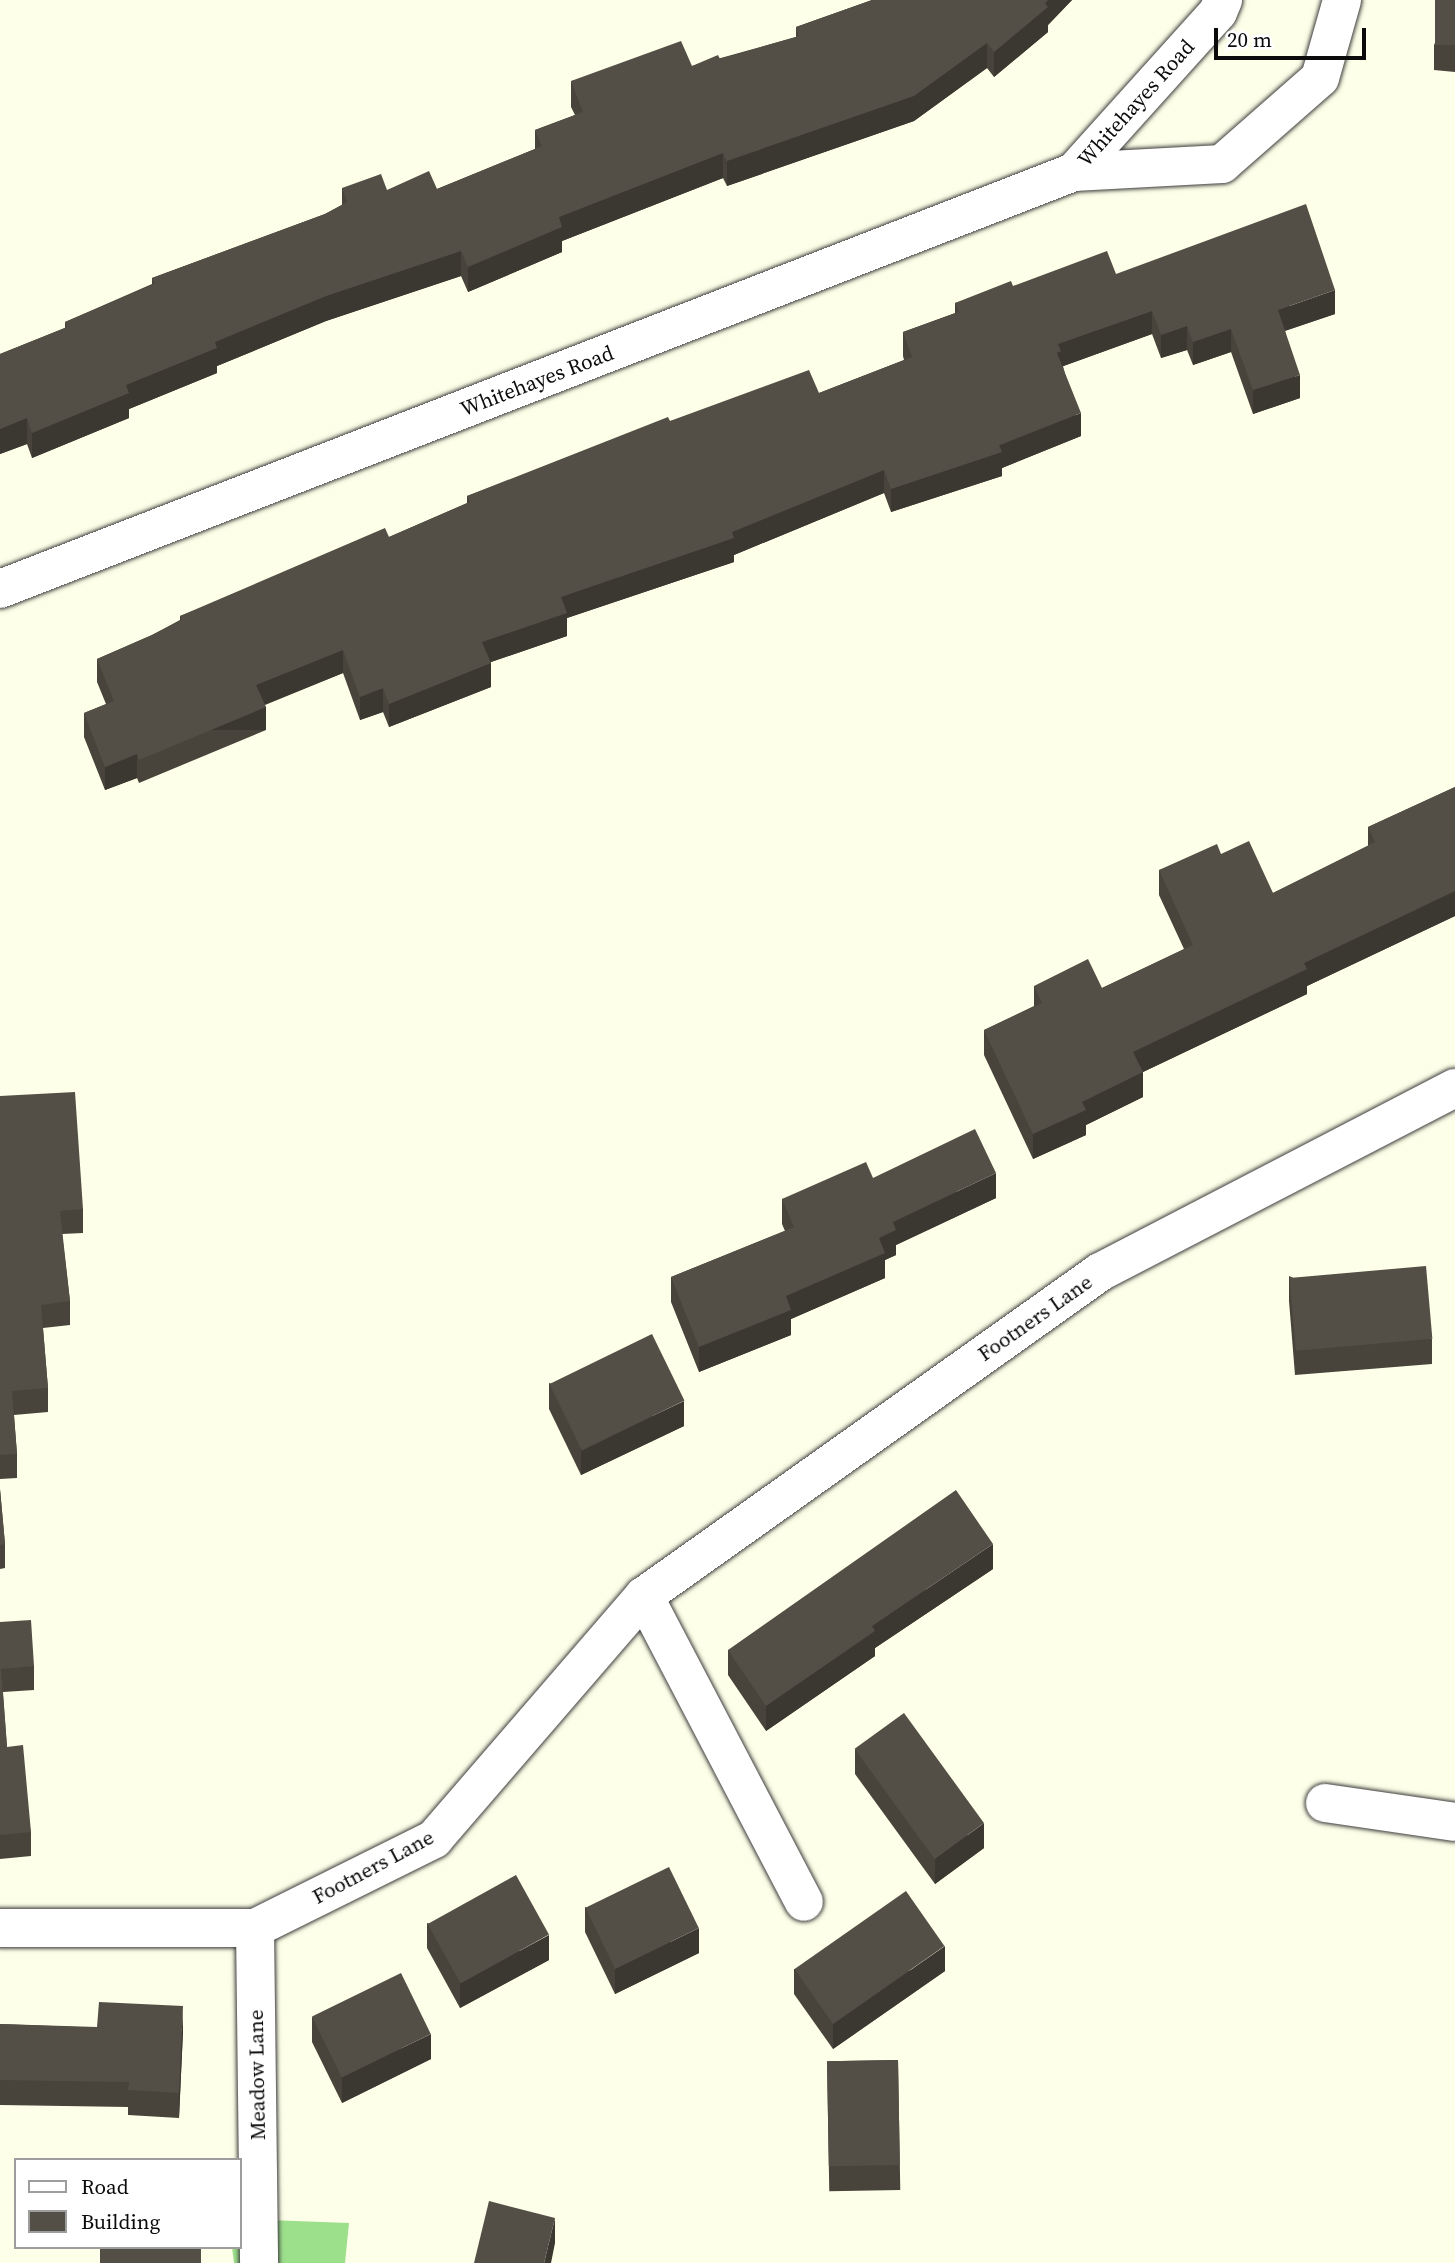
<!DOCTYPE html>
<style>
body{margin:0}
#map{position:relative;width:1455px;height:2263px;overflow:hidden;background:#feffe8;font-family:"Source Serif 4",serif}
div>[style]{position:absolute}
.forest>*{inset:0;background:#9de08c}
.roads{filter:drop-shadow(0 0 2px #3e3e3e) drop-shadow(0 0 2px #3e3e3e)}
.minor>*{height:38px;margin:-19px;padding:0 19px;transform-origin:19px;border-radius:19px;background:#fff}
.wall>*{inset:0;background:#48443c;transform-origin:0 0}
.shaded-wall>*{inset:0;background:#3b3731;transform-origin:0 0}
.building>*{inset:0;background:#544f46;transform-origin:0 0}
span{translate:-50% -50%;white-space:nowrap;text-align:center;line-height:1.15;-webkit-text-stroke:7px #fff;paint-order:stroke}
.street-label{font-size:21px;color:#0b0b0b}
.legend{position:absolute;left:14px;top:2158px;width:228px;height:91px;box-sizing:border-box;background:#fff;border:2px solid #9d9d9d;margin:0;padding:9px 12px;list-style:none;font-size:21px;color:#0b0b0b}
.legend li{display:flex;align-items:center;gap:14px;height:35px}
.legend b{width:35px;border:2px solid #9d9d9d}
.scale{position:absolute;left:1214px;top:28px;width:152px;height:32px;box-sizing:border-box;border:4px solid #0b0b0b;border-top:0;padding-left:9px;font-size:21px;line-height:24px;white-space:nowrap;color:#0b0b0b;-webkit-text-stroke:5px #fff;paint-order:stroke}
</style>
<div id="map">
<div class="forest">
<i style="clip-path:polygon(240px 2219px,349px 2223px,345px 2263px,234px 2263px,232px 2247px,240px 2247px)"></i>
</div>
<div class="roads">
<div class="minor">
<i style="left:1074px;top:172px;width:148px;rotate:-3.1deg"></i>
<i style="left:1222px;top:164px;width:130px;rotate:-41.3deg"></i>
<i style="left:1320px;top:78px;width:81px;rotate:-74.2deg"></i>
<i style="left:0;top:589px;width:1152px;rotate:-21.22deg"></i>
<i style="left:1074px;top:172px;width:215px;rotate:-48deg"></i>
<i style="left:1218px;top:12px;width:13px;rotate:-67deg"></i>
<i style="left:644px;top:1596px;width:345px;rotate:62.4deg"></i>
<i style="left:1325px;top:1803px;width:131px;rotate:8.3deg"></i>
<i style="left:0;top:1928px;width:255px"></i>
<i style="left:255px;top:1928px;width:200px;rotate:-26.4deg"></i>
<i style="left:434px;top:1839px;width:321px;rotate:-49.2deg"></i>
<i style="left:644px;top:1596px;width:559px;rotate:-35.39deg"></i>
<i style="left:1100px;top:1272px;width:400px;rotate:-27.4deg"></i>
<i style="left:255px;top:1928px;width:335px;rotate:89.3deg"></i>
</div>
</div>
<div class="wall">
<i style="clip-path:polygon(872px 0,1072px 0,1048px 25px,1048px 32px,994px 77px,987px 68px,914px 121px,727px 186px,723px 178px,562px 241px,562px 252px,468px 292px,461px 276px,326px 321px,217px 366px,217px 373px,129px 409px,129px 418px,32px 458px,27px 444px,0 454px,0 354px,65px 328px,65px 322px,152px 284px,152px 278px,325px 214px,342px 205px,342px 188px,387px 190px,437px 189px,535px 149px,535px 130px,575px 115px,571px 107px,571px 81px,692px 66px,796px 37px,796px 27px)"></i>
<i style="clip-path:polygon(1455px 0,1455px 72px,1434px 70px,1434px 45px)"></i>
<i style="clip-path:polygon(1116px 274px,1335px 314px,1285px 331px,1300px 398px,1253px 414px,1231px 352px,1193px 365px,1187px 350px,1161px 358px,1152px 334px,1063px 366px,1081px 436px,1002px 468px,1002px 476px,891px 512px,884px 493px,734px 555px,734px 562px,567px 618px,567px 636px,491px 662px,491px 687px,389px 727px,383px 712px,360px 720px,343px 673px,265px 705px,266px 730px,139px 783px,137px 778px,105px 790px,84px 737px,84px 713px,106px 704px,97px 682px,97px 659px,152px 635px,180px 620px,180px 616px,389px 537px,467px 503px,467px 496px,670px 421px,819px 393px,904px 360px,903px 356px,903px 332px,955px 313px,955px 303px,1013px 286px)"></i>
<i style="clip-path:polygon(1455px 787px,1455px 916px,1307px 986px,1307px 994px,1143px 1072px,1143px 1097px,1086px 1125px,1086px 1135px,1033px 1159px,984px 1055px,984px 1030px,1034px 1006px,1034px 986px,1102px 988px,1184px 949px,1159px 895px,1159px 870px,1221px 854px,1273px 893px,1368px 846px,1368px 827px)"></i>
<i style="clip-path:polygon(0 1096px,83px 1209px,83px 1233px,62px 1234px,70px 1301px,70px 1325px,43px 1328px,48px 1388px,48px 1412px,14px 1415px,17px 1454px,17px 1478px,0 1479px)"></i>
<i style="clip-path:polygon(873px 1178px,996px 1198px,896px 1245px,896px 1255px,885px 1260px,885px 1278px,791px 1319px,791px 1335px,699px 1372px,671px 1302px,671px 1277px,785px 1231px,782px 1224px,782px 1199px)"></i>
<i style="clip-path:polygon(1289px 1276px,1432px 1339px,1432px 1364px,1295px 1375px,1289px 1301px)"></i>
<i style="clip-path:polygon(549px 1383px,684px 1426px,581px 1475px,549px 1409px)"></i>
<i style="clip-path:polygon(0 1489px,5px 1544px,5px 1568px,0 1569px)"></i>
<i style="clip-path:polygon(993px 1569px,875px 1648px,875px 1656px,766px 1731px,728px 1675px,728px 1650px)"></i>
<i style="clip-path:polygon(0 1622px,34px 1666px,34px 1690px,3px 1692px,7px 1747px,31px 1832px,31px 1856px,0 1859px)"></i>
<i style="clip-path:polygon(855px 1749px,984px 1848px,935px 1884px,855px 1774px)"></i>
<i style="clip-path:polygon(585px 1907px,699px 1953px,615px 1994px,585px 1932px)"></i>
<i style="clip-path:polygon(427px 1923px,549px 1960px,460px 2008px,427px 1948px)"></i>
<i style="clip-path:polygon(794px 1969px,945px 1971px,833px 2049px,794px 1994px)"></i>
<i style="clip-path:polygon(312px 2017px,431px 2059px,342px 2103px,312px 2042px)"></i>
<i style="clip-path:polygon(0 2024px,183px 2031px,179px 2118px,128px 2115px,128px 2107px,0 2105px)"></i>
<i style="left:898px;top:2060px;width:130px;height:71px;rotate:89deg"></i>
</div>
<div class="shaded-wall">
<i style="clip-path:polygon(1048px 0,1072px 0,1048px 25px,1048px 32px,994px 77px,994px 52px)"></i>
<i style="clip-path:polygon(987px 43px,987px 68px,914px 121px,727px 186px,727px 161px)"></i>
<i style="clip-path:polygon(723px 153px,723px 178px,562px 241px,562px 252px,468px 292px,468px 267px,559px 217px)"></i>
<i style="clip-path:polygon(461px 251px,461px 276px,326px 321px,217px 366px,217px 373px,129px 409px,129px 418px,32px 458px,32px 433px,126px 385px,215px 342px,326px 296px)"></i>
<i style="clip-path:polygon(1335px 290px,1335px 314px,1278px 333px,1278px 310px)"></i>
<i style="clip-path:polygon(1152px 311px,1152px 334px,1061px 367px,1057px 353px,1058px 344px)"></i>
<i style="clip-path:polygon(1187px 326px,1187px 350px,1161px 358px,1161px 335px)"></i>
<i style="clip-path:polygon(1231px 329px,1231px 352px,1193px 365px,1193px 342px)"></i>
<i style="clip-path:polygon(1300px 375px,1300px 398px,1253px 414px,1253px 390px)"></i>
<i style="clip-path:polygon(1081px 413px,1081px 436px,1002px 468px,1002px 476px,891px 512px,891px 489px)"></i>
<i style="clip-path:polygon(27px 418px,27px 444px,0 454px,0 429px)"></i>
<i style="clip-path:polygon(884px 470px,884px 493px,734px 555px,734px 562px,567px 618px,567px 636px,482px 665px,482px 642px,561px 597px,732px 532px)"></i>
<i style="clip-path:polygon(343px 650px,343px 673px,256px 708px,256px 685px)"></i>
<i style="clip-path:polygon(491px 663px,491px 687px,389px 727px,389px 704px)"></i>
<i style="clip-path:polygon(383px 688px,383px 712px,360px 720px,360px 697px)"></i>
<i style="left:266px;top:707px;width:23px;height:138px;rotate:90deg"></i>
<i style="clip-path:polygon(137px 754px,137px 778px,105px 790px,105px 767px)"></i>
<i style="clip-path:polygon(1455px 891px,1455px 916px,1307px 986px,1307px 994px,1143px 1072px,1143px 1097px,1086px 1125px,1086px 1135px,1033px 1159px,1033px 1134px,1082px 1102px,1133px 1052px,1304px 963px)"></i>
<i style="clip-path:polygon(996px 1173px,996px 1198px,896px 1245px,896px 1255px,885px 1260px,885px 1278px,791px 1319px,791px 1335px,699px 1372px,699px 1347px,879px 1238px,893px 1222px)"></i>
<i style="clip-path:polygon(684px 1401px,684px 1426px,581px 1475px,581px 1450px)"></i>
<i style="clip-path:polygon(993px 1544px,993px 1569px,875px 1648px,875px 1656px,766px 1731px,766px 1706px,872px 1626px)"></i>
<i style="clip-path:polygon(984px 1823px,984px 1848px,935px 1884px,935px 1859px)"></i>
<i style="clip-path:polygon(699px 1928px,699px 1953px,615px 1994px,615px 1969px)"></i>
<i style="clip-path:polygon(549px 1935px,549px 1960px,460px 2008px,460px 1983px)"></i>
<i style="clip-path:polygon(945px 1946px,945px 1971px,833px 2049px,833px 2024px)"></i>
<i style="clip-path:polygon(183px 2006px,183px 2031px,179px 2118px,179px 2093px)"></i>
<i style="clip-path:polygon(431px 2034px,431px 2059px,342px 2103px,342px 2077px)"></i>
<i style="clip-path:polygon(555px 2218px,555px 2243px,551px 2263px,544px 2263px)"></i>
</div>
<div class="building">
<i style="clip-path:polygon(872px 0,1048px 0,1045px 3px,1048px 7px,994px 52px,987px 43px,914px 96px,727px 161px,723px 153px,559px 217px,562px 227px,468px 267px,461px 251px,326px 296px,215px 342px,217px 348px,126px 385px,129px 393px,32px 433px,27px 418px,0 429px,0 354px,67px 327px,65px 322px,155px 284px,152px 278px,325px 214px,347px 202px,342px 188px,381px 174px,387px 190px,429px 171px,437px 189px,542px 146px,535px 130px,583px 112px,571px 81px,681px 41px,692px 66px,718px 55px,720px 59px,799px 36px,796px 27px)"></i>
<i style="left:1435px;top:0;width:20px;height:45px"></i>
<i style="clip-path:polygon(1306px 204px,1335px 290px,1278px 310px,1300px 375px,1253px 390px,1231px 329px,1193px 342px,1187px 326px,1161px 335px,1152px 311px,1058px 344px,1061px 351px,1057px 353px,1081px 413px,999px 445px,1002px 452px,891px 489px,884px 470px,732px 532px,734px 538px,561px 597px,567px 613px,482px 642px,491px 663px,389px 704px,383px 688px,360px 697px,343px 650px,256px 685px,266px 707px,139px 760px,137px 754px,105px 767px,84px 713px,114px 701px,97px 659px,152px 635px,182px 620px,180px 616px,385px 528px,389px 537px,470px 502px,467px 496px,668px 417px,670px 421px,809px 370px,819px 393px,912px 357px,903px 332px,959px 312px,955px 303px,1011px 281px,1013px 286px,1107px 251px,1116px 274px)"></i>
<i style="clip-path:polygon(1455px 787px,1455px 891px,1304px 963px,1307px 969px,1133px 1052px,1143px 1072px,1082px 1102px,1086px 1110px,1033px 1134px,984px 1030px,1042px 1003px,1034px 986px,1088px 959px,1102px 988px,1193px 945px,1159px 870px,1217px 844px,1221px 854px,1249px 841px,1273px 893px,1375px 842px,1368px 827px)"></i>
<i style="clip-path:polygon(75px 1092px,83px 1209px,60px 1211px,70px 1301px,41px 1305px,48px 1388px,12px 1391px,17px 1454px,0 1455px,0 1096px)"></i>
<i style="clip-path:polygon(975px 1129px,996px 1173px,893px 1222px,896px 1230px,879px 1238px,885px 1253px,786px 1296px,791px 1310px,699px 1347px,671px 1277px,794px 1227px,782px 1199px,866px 1162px,873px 1178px)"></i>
<i style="left:1426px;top:1266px;width:73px;height:137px;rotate:85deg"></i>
<i style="left:652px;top:1334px;width:74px;height:114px;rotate:64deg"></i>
<i style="clip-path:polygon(0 1489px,5px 1544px,0 1545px)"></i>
<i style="clip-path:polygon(956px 1490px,993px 1544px,872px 1626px,875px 1631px,766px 1706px,728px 1650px)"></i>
<i style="clip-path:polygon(31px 1620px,34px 1666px,1px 1669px,7px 1747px,23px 1745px,31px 1832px,0 1835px,0 1622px)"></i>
<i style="left:904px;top:1713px;width:136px;height:61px;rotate:54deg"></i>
<i style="left:669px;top:1867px;width:68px;height:93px;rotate:64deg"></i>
<i style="left:516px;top:1875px;width:68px;height:101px;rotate:61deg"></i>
<i style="left:906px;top:1891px;width:67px;height:136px;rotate:55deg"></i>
<i style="left:401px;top:1973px;width:68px;height:99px;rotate:64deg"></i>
<i style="clip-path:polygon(99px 2002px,183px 2006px,179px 2093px,128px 2090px,129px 2082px,0 2080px,0 2024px,97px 2027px)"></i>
<i style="left:898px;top:2060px;width:105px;height:71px;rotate:89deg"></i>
<i style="clip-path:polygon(489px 2201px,555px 2218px,544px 2263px,474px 2263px)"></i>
<i style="left:100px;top:2247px;width:101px;height:16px"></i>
</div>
<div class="street-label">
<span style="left:1136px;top:103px;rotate:-48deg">Whitehayes Road</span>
<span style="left:537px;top:381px;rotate:-21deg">Whitehayes Road</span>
<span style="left:1035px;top:1318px;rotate:-35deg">Footners Lane</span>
<span style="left:373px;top:1867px;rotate:-28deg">Footners Lane</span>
<span style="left:257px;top:2075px;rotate:-91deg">Meadow Lane</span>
</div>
<ul class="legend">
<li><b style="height:9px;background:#fff"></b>Road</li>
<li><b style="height:19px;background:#544f46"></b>Building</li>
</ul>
<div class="scale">20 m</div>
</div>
